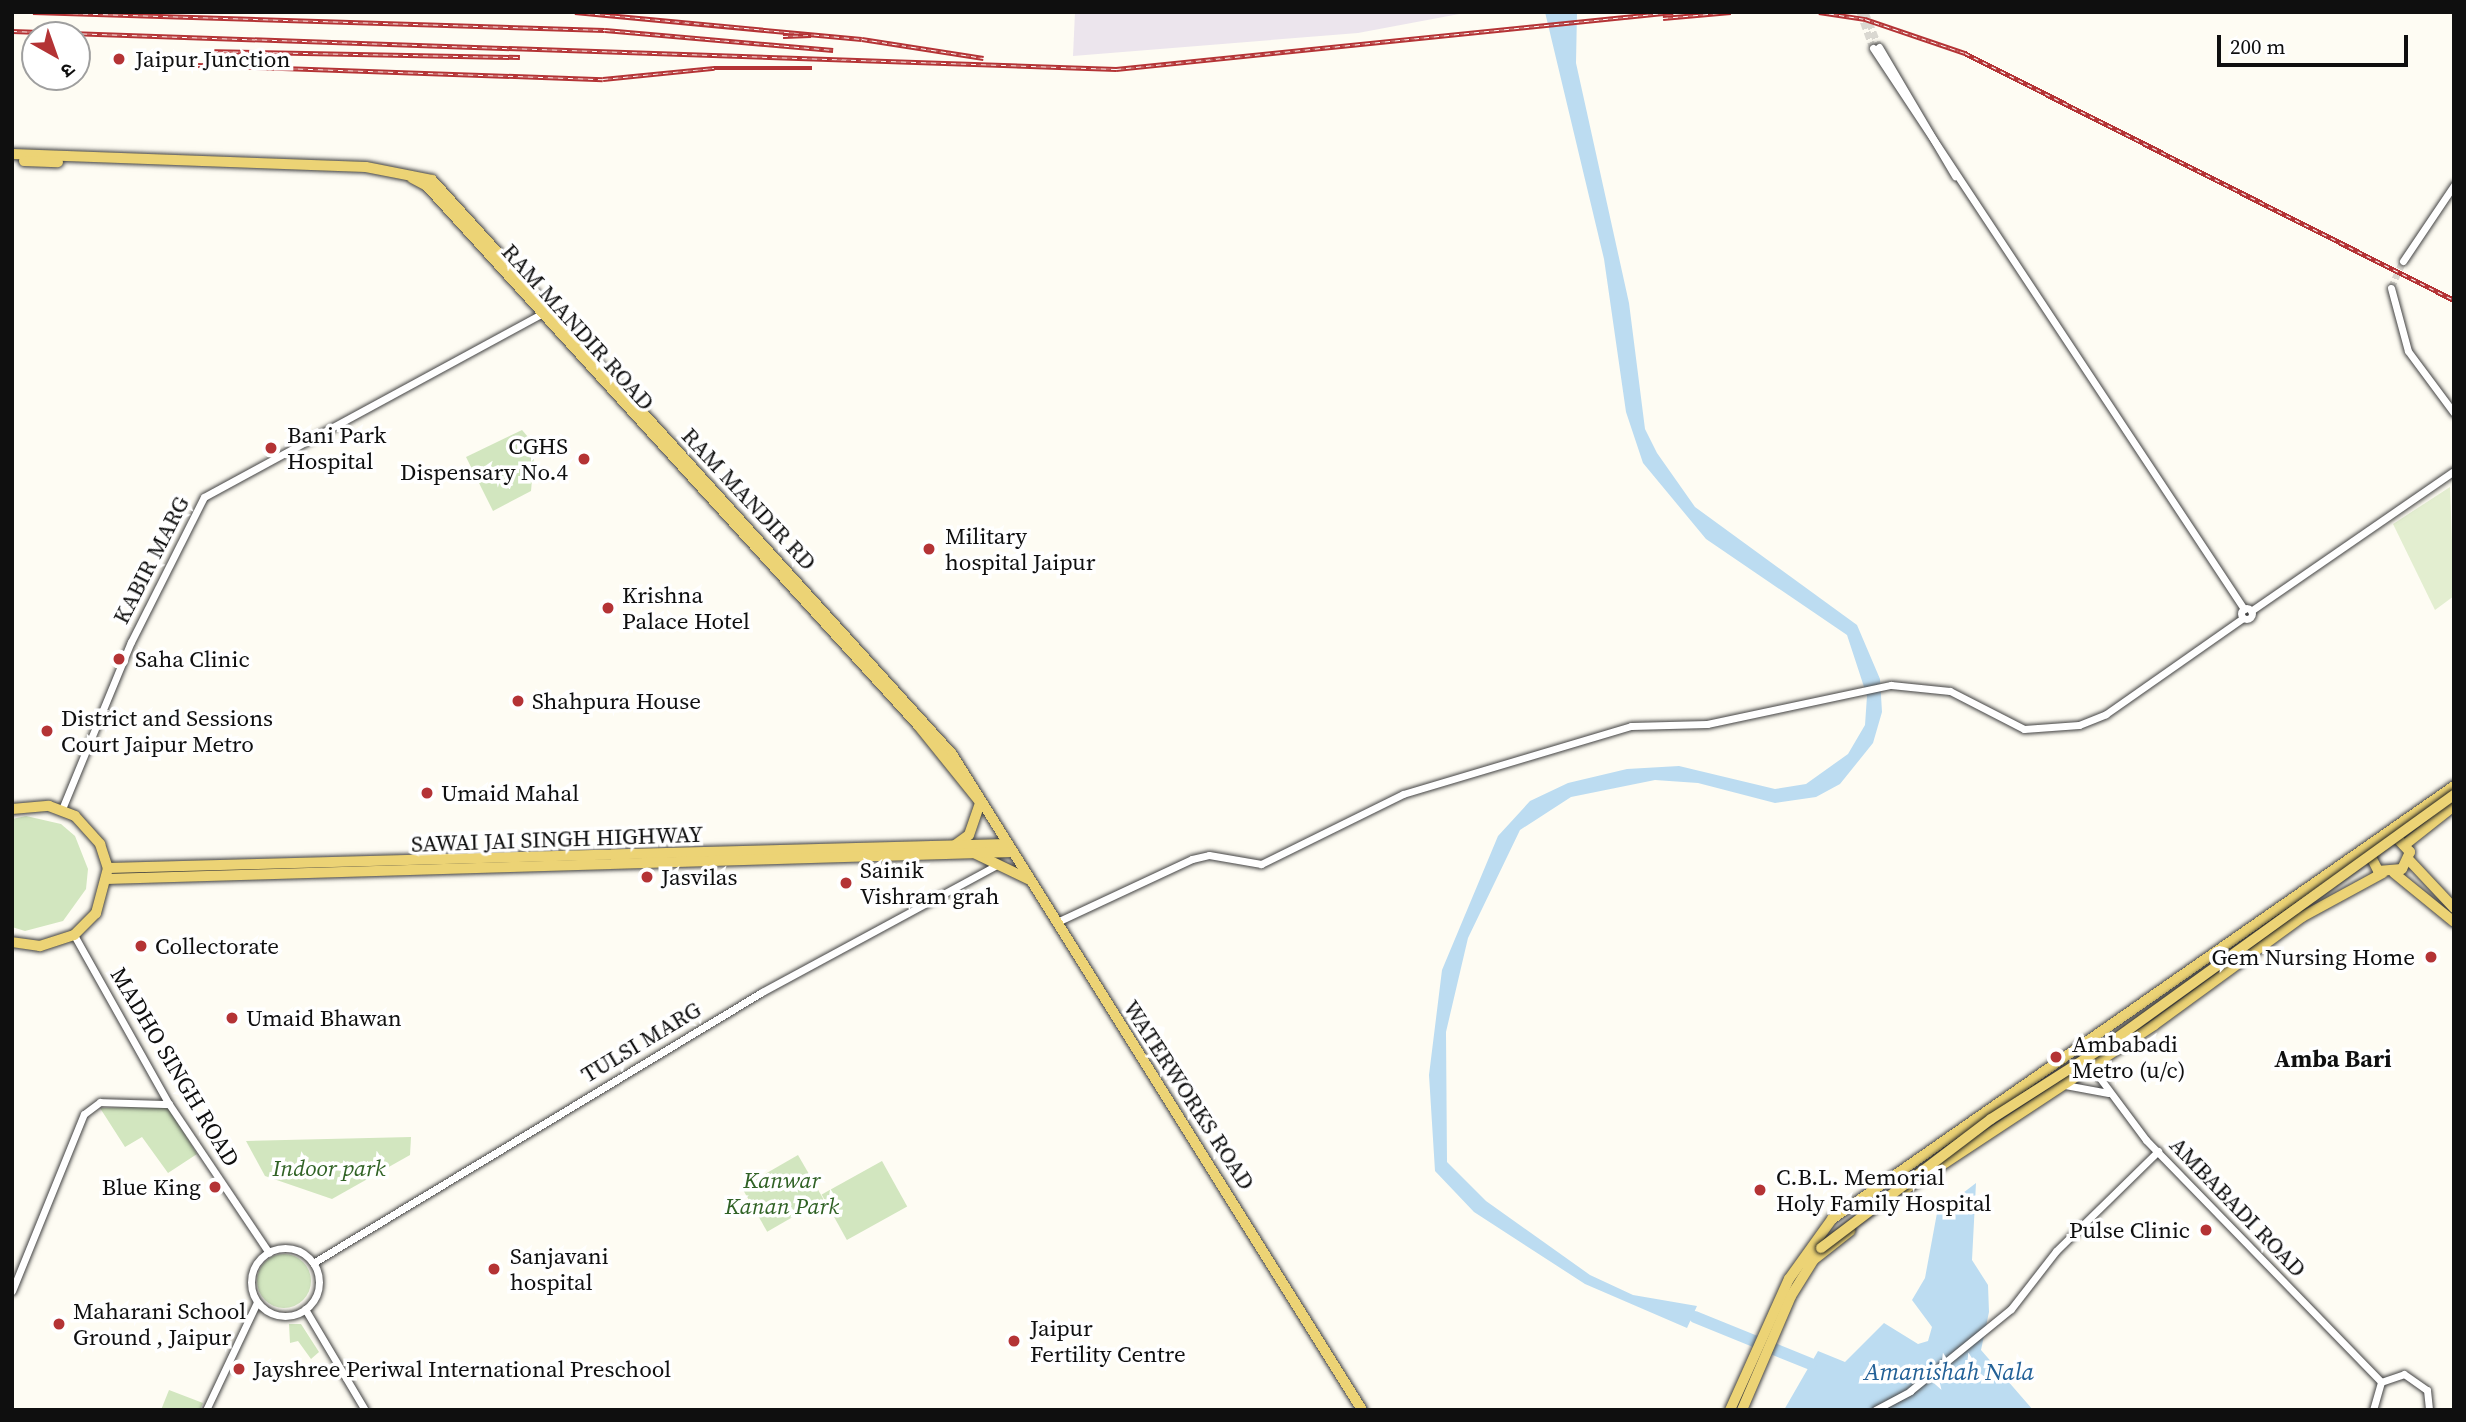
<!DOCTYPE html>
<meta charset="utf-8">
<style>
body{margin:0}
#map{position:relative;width:2466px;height:1422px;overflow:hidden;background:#fefcf3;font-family:"Source Serif 4","Noto Sans Devanagari",serif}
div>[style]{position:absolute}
.industrial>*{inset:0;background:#ece5ed}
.green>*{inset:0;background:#d2e6bf;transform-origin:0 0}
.round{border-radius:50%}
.pitch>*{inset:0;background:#e3eed0}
.water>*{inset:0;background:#bcdcf1}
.river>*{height:12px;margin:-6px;padding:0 6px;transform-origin:6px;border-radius:6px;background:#bcdcf1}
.minor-tunnel>*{height:7px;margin-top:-3.5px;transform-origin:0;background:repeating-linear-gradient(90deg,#dad8d1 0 7px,transparent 0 10.5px)}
.roads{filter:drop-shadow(0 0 2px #424242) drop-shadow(0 0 2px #424242)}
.minor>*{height:7px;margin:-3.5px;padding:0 3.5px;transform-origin:3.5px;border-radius:3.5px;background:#fff}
.minor>.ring{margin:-3.5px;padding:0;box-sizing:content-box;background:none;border:7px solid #fff;border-radius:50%}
.major>*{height:10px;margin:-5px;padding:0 5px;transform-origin:5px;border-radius:5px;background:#ecd375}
.rail>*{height:4.5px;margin-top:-2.25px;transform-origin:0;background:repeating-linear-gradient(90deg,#fff 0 5px,#b43335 0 10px);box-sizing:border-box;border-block:2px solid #b43335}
.bridges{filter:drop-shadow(0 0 2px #202020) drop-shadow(0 0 2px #202020)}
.major-bridge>*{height:10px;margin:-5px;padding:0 5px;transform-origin:5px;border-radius:5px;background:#ecd375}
.dots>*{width:19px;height:19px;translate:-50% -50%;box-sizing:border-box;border:4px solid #fff;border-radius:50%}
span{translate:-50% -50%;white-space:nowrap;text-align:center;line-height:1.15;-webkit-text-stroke:7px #fff;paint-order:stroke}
.poi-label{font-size:23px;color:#0f0f0f}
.left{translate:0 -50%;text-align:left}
.right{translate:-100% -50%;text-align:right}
.street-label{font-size:23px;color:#0f0f0f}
.park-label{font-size:23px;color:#306225;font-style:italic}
.neighbourhood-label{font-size:24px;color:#0f0f0f;font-weight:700}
.water-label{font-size:24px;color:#236197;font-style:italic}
.frame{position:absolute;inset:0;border:14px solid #0f0f0f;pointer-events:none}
.north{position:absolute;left:21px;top:21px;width:70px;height:70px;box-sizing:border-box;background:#fff;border:2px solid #9f9f9f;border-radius:50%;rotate:140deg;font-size:19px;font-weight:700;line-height:28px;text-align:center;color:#0f0f0f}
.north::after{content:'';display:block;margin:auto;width:24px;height:32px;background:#b43335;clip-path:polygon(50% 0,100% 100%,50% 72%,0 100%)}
.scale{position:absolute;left:2217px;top:35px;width:191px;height:32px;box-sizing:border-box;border:4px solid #0f0f0f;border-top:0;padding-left:9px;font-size:21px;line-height:24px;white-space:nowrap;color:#0f0f0f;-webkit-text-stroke:5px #fff;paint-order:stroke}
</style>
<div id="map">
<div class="industrial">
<i style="clip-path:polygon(1075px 12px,1470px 12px,1358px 33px,1073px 56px)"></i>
</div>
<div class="green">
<i style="clip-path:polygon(522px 430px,535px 445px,531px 491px,493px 511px,466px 457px)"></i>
<i style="clip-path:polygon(26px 816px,61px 824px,75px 836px,88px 869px,86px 889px,63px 921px,25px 931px,12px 927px,12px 819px)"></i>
<i style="clip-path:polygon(168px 1107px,197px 1154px,168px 1173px,142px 1137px,125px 1147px,100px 1108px)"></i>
<i style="clip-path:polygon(411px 1137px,410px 1155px,332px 1199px,265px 1176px,246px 1141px)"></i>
<i style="left:798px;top:1155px;width:51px;height:65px;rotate:60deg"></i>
<i style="left:882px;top:1161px;width:52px;height:69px;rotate:61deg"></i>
<i class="round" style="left:257px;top:1254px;width:54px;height:54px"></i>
<i style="clip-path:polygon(289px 1324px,301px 1324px,319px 1352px,311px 1359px,298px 1341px,290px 1343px)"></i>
<i style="clip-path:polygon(169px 1390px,203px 1403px,200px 1410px,161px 1410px)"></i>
</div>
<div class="pitch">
<i style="clip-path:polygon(2450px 487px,2454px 596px,2435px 610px,2393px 524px)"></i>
</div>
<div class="water">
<i style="clip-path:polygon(1545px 12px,1577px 12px,1576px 63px,1629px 303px,1645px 429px,1657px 453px,1695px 507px,1857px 625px,1880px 679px,1882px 712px,1873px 743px,1840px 784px,1816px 797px,1775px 803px,1698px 783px,1655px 780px,1571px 797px,1520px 830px,1468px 938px,1446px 1032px,1447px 1162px,1486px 1201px,1590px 1275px,1633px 1295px,1697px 1306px,1687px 1328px,1585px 1284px,1474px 1212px,1435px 1171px,1429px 1075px,1442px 970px,1498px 836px,1530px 801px,1568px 783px,1627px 769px,1679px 766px,1775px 789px,1806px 784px,1848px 754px,1865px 725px,1867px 696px,1847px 635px,1706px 539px,1643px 463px,1626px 412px,1604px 259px)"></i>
<i style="clip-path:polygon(1976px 1183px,1972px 1260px,1988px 1285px,1989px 1312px,1981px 1350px,2033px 1410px,1784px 1410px,1818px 1351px,1845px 1362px,1884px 1323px,1918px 1344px,1928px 1341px,1932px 1327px,1912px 1300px,1925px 1278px,1937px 1213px)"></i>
</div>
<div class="river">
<i style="left:1695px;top:1317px;width:125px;rotate:22.1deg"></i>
</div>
<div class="minor-tunnel">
<i style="left:1860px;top:12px;width:38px;rotate:70deg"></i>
<i style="left:1865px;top:12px;width:38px;rotate:68deg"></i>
<i style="left:2391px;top:288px;width:30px;rotate:-66deg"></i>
</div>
<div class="roads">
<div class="minor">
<i style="left:1879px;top:47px;width:150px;rotate:59.5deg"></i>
<i style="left:1873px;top:48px;width:673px;rotate:56.52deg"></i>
<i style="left:2403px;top:261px;width:92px;rotate:-56.1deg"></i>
<i style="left:2391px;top:288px;width:65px;rotate:74.9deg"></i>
<i style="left:2408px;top:351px;width:77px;rotate:53.4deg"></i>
<i class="ring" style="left:2241.5px;top:608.5px;width:4px;height:4px"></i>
<i style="left:2251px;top:611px;width:247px;rotate:-34.6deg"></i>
<i style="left:62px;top:809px;width:181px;rotate:-67.6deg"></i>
<i style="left:131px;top:642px;width:162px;rotate:-63.3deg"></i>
<i style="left:204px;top:497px;width:390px;rotate:-28.5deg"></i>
<i style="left:1057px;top:922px;width:149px;rotate:-25deg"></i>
<i style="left:1192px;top:859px;width:17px;rotate:-13deg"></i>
<i style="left:1209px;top:855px;width:53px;rotate:9.8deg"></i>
<i style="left:1261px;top:864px;width:158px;rotate:-26.2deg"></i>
<i style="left:1403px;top:794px;width:238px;rotate:-16.6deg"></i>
<i style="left:1631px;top:726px;width:76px;rotate:-1.5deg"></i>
<i style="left:1707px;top:724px;width:188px;rotate:-12deg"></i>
<i style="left:1891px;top:685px;width:59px;rotate:5.8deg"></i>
<i style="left:1950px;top:691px;width:83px;rotate:27.2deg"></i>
<i style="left:2024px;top:729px;width:55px;rotate:-4.2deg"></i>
<i style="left:2079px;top:725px;width:29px;rotate:-22deg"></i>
<i style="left:2106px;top:714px;width:167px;rotate:-35deg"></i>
<i style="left:74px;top:935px;width:194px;rotate:60.7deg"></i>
<i style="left:169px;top:1104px;width:179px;rotate:56.1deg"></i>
<i style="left:2079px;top:1050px;width:112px;rotate:53.3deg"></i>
<i style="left:2146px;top:1140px;width:337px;rotate:45.8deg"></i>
<i style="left:2065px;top:1085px;width:44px;rotate:10.5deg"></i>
<i class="ring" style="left:251px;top:1248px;width:61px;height:61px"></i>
<i style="left:313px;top:1263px;width:524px;rotate:-31.11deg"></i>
<i style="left:762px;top:992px;width:265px;rotate:-28.4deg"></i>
<i style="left:12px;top:1291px;width:191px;rotate:-67.9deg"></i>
<i style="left:84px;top:1114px;width:20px;rotate:-37deg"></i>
<i style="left:100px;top:1102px;width:69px;rotate:1.7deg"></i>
<i style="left:305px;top:1309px;width:117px;rotate:59.3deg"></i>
<i style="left:206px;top:1410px;width:119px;rotate:-64.7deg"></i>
<i style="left:1875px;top:1410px;width:40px;rotate:-28deg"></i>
<i style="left:1910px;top:1391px;width:130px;rotate:-39.1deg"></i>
<i style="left:2011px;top:1309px;width:73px;rotate:-52.2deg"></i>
<i style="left:2056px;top:1251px;width:143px;rotate:-44.4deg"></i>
<i style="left:2373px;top:1410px;width:29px;rotate:-74deg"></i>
<i style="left:2381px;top:1382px;width:24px;rotate:-19deg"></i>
<i style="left:2404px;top:1374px;width:28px;rotate:35deg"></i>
<i style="left:2427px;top:1390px;width:20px;rotate:84deg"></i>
</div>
<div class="major">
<i style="left:12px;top:154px;width:354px;rotate:2.1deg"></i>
<i style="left:366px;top:167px;width:67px;rotate:11.1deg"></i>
<i style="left:432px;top:180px;width:775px;rotate:47.83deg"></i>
<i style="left:952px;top:754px;width:774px;rotate:57.99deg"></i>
<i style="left:24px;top:161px;width:34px;rotate:2deg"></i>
<i style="left:412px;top:178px;width:17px;rotate:28deg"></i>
<i style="left:427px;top:186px;width:729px;rotate:47.67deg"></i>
<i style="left:918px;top:725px;width:99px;rotate:51.2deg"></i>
<i style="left:12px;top:809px;width:37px;rotate:-5deg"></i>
<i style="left:49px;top:806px;width:28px;rotate:21deg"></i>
<i style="left:75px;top:816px;width:38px;rotate:48deg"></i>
<i style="left:100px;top:844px;width:25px;rotate:72deg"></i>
<i style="left:108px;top:868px;width:47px;rotate:104.9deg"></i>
<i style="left:96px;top:913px;width:31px;rotate:135deg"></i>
<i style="left:74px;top:935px;width:36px;rotate:162deg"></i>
<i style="left:40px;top:946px;width:28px;rotate:-172deg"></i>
<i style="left:2407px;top:843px;width:60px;rotate:-38.2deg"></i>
<i style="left:955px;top:845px;width:17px;rotate:-36deg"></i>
<i style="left:969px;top:835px;width:34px;rotate:-71deg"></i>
<i style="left:2368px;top:851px;width:22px;rotate:63deg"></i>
<i style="left:2378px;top:871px;width:24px;rotate:-5deg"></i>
<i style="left:2402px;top:869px;width:19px;rotate:-65deg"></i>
<i style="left:2410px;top:852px;width:25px;rotate:-133deg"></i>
<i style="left:976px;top:854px;width:60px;rotate:25.7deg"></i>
<i style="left:2409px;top:860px;width:66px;rotate:46.8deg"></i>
<i style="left:108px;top:868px;width:900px;rotate:-1.53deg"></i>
<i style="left:2394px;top:873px;width:77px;rotate:39.2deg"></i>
<i style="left:106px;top:879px;width:907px;rotate:-1.71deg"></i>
<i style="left:1907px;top:1188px;width:296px;rotate:-33.4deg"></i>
<i style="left:2154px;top:1025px;width:183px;rotate:-36.1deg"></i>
<i style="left:2302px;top:917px;width:92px;rotate:-28.5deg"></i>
<i style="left:1807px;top:1265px;width:55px;rotate:-38.3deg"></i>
<i style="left:1730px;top:1410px;width:144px;rotate:-65.8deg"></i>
<i style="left:1789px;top:1279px;width:74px;rotate:-54.4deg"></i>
<i style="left:1832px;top:1219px;width:758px;rotate:-34.84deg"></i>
<i style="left:1742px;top:1410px;width:124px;rotate:-66.7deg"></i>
<i style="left:1791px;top:1296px;width:57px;rotate:-58deg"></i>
</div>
</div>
<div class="rail">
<i style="left:33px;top:12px;width:572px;rotate:1.8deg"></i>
<i style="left:605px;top:30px;width:229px;rotate:5deg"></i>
<i style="left:575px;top:12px;width:288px;rotate:5.4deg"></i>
<i style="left:862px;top:39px;width:123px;rotate:8.9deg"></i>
<i style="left:1819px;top:12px;width:47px;rotate:8.7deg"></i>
<i style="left:1865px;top:19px;width:106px;rotate:18.8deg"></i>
<i style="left:1965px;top:53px;width:548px;rotate:26.8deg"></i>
<i style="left:1663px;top:18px;width:68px;rotate:-5deg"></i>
<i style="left:12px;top:31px;width:1105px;rotate:1.97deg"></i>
<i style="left:1116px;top:69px;width:560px;rotate:-5.84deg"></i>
<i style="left:783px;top:36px;width:28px;rotate:-2deg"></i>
<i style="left:203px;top:51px;width:317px;rotate:1.1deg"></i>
<i style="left:198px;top:65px;width:405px;rotate:2deg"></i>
<i style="left:603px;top:79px;width:112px;rotate:-5.7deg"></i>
<i style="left:714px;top:68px;width:98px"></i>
</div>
<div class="bridges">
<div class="major-bridge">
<i style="left:1821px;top:1248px;width:213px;rotate:-37.2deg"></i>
<i style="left:1991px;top:1119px;width:141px;rotate:-32.6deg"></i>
<i style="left:2110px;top:1043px;width:424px;rotate:-35.8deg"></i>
</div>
</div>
<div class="dots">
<i style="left:119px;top:59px;background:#b43335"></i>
<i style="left:271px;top:448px;background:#b43335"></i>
<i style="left:584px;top:459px;background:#b43335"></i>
<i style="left:929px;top:549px;background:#b43335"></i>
<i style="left:608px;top:608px;background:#b43335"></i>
<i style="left:119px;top:659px;background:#b43335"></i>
<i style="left:518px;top:701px;background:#b43335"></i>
<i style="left:47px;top:731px;background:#b43335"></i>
<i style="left:427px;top:793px;background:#b43335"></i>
<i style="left:647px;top:877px;background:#b43335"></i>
<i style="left:846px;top:883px;background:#b43335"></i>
<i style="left:141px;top:946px;background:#b43335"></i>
<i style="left:2431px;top:957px;background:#b43335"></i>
<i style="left:232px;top:1018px;background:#b43335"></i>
<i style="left:2056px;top:1057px;background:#b43335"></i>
<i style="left:215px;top:1187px;background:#b43335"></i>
<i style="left:1760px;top:1190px;background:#b43335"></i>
<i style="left:2206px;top:1230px;background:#b43335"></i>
<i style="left:494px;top:1269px;background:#b43335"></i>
<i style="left:59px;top:1324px;background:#b43335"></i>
<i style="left:1014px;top:1341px;background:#b43335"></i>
<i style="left:239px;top:1369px;background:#b43335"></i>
</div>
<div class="poi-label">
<span class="left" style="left:135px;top:59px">Jaipur Junction</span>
<span class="left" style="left:287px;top:448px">Bani Park<br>Hospital</span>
<span class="right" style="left:568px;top:459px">CGHS<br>Dispensary No.4</span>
<span class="left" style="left:945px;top:549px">Military<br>hospital Jaipur</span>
<span class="left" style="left:622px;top:608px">Krishna<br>Palace Hotel</span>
<span class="left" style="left:135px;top:659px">Saha Clinic</span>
<span class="left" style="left:532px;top:701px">Shahpura House</span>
<span class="left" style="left:61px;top:731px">District and Sessions<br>Court Jaipur Metro</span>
<span class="left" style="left:441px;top:793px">Umaid Mahal</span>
<span class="left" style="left:860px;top:883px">Sainik<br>Vishram grah</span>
<span class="left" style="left:661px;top:877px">Jasvilas</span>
<span class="left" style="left:155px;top:946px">Collectorate</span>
<span class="right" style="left:2415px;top:957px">Gem Nursing Home</span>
<span class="left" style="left:246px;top:1018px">Umaid Bhawan</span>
<span class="left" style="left:2072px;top:1057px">Ambabadi<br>Metro (u/c)</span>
<span class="left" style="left:1776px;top:1190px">C.B.L. Memorial<br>Holy Family Hospital</span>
<span class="right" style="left:201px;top:1187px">Blue King</span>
<span class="right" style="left:2190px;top:1230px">Pulse Clinic</span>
<span class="left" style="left:510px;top:1269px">Sanjavani<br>hospital</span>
<span class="left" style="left:73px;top:1324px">Maharani School<br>Ground , Jaipur</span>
<span class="left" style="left:1030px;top:1341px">Jaipur<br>Fertility Centre</span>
<span class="left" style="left:253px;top:1369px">Jayshree Periwal International Preschool</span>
</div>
<div class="street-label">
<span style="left:578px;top:327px;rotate:48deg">RAM MANDIR ROAD</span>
<span style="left:749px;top:499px;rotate:47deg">RAM MANDIR RD</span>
<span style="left:151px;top:560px;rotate:-63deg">KABIR MARG</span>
<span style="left:557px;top:839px;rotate:-2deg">SAWAI JAI SINGH HIGHWAY</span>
<span style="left:641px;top:1042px;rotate:-31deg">TULSI MARG</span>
<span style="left:175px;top:1067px;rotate:59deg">MADHO SINGH ROAD</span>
<span style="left:1189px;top:1095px;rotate:57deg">WATERWORKS ROAD</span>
<span style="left:2238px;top:1207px;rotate:46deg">AMBABADI ROAD</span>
</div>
<div class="park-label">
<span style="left:329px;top:1168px">Indoor park</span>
<span style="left:782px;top:1193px">Kanwar<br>Kanan Park</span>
</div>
<div class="neighbourhood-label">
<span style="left:2333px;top:1059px">Amba Bari</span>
</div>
<div class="water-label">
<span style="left:1949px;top:1372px">Amanishah Nala</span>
</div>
<div class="frame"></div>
<div class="north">उ</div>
<div class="scale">200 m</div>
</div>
